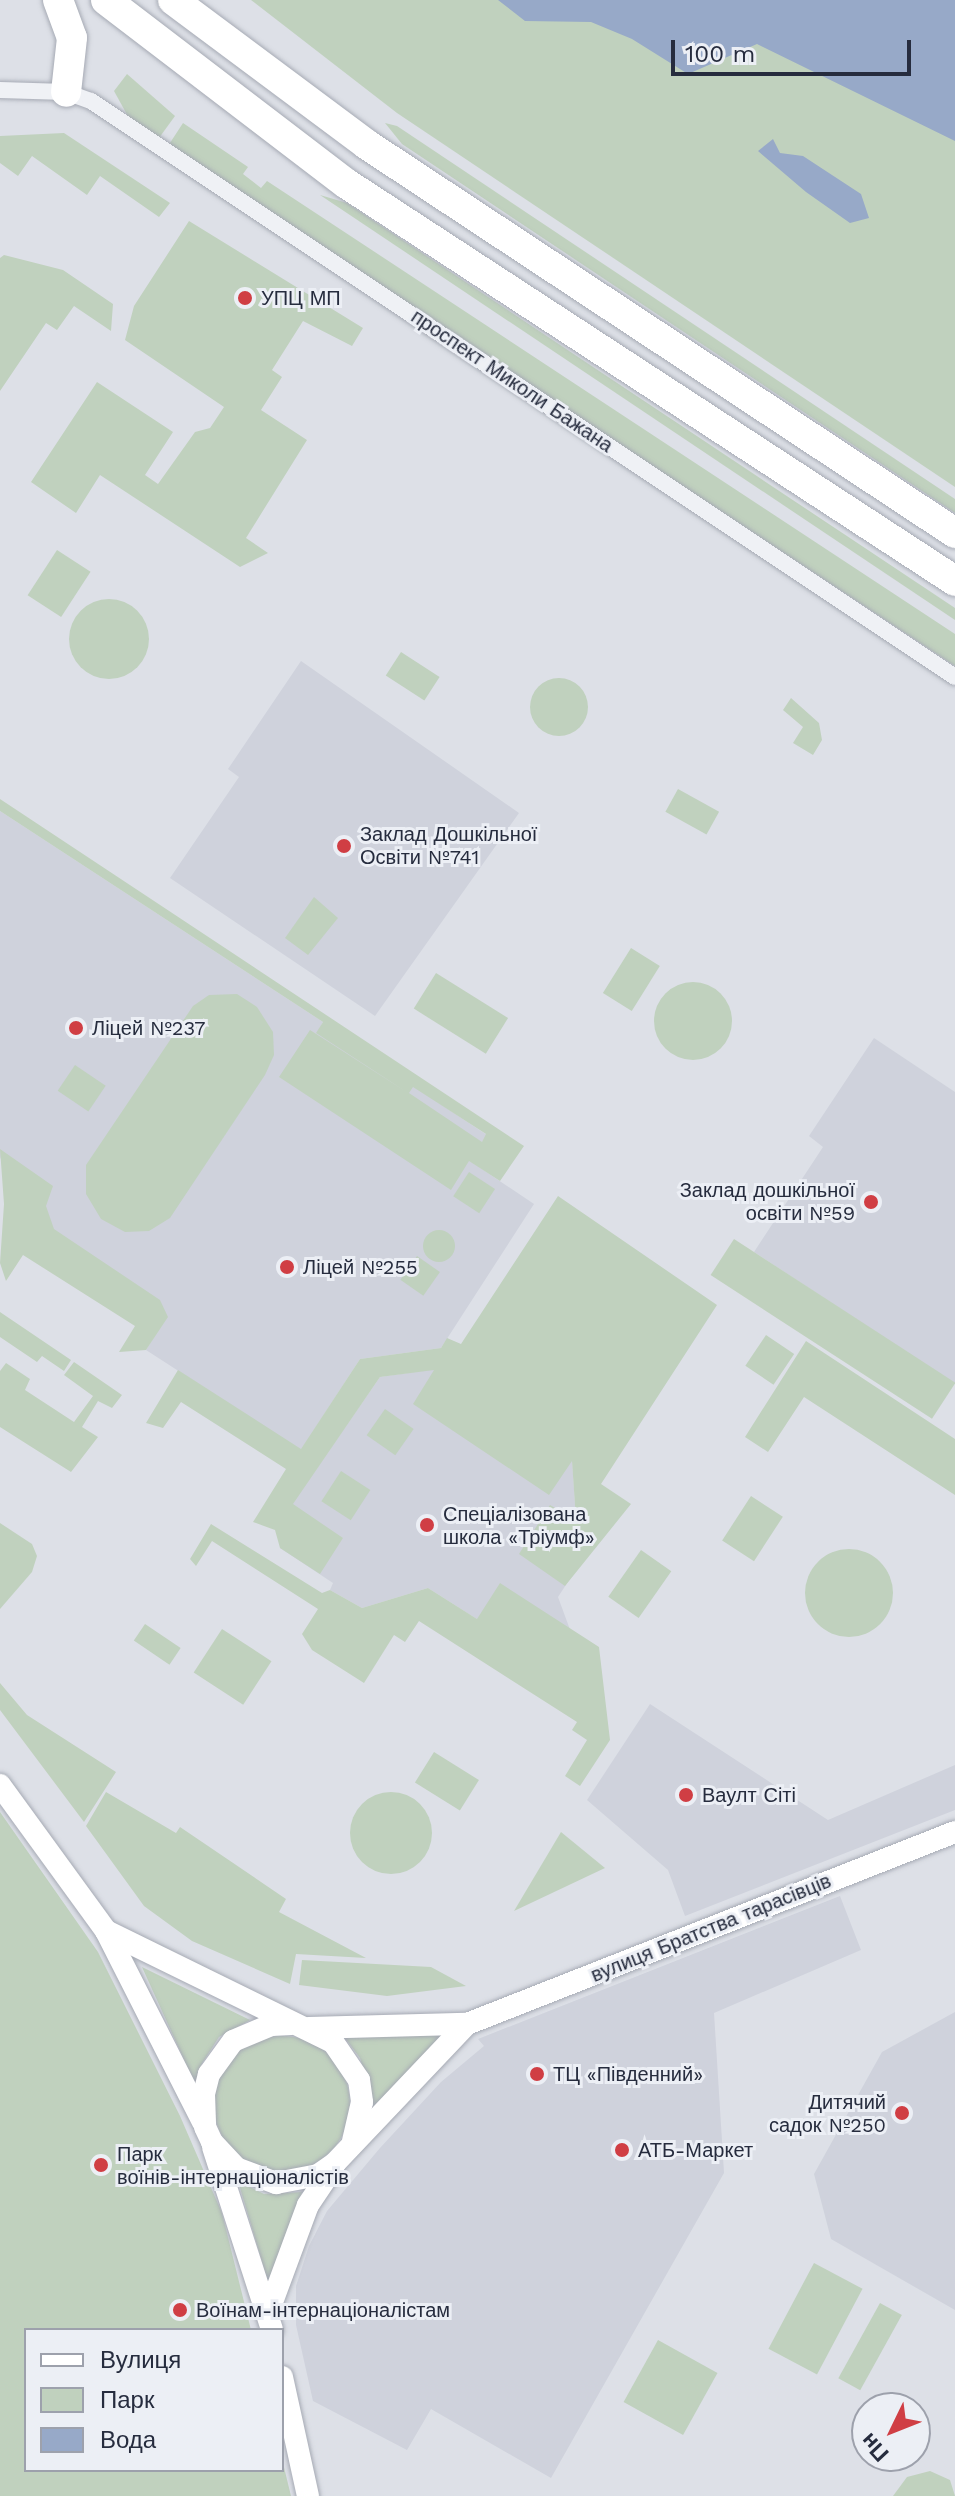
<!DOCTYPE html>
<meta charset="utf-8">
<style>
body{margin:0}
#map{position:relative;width:955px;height:2496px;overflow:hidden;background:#dde0e7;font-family:"Work Sans",sans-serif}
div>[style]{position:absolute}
.built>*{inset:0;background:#cfd2dc}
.green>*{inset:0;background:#c0d1be;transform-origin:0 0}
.round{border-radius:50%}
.water>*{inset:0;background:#97a9c8}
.roads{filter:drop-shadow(0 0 2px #a6aab4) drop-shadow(0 0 2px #a6aab4)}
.street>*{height:16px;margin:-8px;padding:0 8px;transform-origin:8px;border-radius:8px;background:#eff1f5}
.secondary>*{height:22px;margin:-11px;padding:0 11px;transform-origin:11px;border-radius:11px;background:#fff}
.highway>*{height:30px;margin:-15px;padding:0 15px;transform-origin:15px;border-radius:15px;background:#fff}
.dots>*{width:22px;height:22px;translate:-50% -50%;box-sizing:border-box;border:4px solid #eceff5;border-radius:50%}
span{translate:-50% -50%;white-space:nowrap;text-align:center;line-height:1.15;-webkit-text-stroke:6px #eceff5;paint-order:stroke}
.poi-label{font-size:20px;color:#262c3e}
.left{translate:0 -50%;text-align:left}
.right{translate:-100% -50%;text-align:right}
.street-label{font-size:20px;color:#262c3e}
.legend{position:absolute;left:24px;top:2328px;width:260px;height:144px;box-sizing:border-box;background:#eceff5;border:2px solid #9da1ac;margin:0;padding:10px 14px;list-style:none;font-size:24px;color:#262c3e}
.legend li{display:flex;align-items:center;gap:16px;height:40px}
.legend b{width:40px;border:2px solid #9da1ac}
.north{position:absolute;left:851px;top:2392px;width:80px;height:80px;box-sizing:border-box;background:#eceff5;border:2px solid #9da1ac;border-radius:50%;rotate:227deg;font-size:22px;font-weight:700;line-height:32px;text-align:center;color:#262c3e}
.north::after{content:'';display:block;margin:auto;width:28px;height:36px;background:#d03e44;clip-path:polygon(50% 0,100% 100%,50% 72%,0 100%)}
.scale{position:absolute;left:671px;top:40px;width:240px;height:36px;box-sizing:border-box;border:4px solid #262c3e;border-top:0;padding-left:10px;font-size:24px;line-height:28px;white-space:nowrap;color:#262c3e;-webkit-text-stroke:6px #eceff5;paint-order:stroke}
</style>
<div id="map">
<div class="built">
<i style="clip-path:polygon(301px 661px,519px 813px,375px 1016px,170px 878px,239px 777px,228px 769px)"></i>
<i style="clip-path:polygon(0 811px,323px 1022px,317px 1033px,408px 1093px,413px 1086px,487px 1135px,470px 1161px,534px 1204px,441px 1348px,360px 1359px,301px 1450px,146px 1350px,167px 1316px,38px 1233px,0 1157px)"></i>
<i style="clip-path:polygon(874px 1038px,955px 1092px,955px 1384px,754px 1252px,823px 1147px,809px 1136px)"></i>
<i style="clip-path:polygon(435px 1369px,572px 1459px,579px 1565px,558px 1597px,583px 1665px,573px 1680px,428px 1588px,362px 1608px,330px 1590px,333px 1583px,280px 1548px,292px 1504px,380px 1377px)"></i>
<i style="clip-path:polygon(650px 1704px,828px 1820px,955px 1765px,955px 1810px,685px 1916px,668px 1870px,587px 1800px)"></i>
<i style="clip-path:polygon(840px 1896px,861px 1950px,714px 2013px,724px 2173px,551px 2478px,431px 2409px,407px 2450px,313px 2401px,296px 2325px,296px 2286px,309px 2246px,327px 2211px,380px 2148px,441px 2082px,484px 2046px,478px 2039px)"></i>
<i style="clip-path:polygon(955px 2012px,955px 2310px,831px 2239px,814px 2174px,882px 2052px)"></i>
</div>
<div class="green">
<i style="clip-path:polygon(251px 0,677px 0,955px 127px,955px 487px,397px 113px)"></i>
<i style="clip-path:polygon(127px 74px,175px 116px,159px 138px,130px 120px,114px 91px)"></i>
<i style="clip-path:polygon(183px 123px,248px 167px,243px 174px,261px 188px,267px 181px,955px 634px,955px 666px,168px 146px)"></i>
<i style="clip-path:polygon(385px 123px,397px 126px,955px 499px,955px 513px,402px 144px)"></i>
<i style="clip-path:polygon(64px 133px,170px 203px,159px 217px,100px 176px,87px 195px,32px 156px,18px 176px,0 163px,0 136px)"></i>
<i style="clip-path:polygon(320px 195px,347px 203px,955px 608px,955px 620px)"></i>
<i style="clip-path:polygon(189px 221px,363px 328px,352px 346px,303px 321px,272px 370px,282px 377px,261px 410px,307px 440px,246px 538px,268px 553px,240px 567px,100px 475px,76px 513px,31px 482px,97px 382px,173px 432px,145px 475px,158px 484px,195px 432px,210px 428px,224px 407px,125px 340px,134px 306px)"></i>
<i style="clip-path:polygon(4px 255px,63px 270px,113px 304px,111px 331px,74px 306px,57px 330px,46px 323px,0 391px,0 258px)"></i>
<i style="left:57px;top:550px;width:40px;height:54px;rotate:33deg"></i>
<i class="round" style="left:69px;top:599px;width:80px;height:80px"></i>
<i style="left:401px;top:652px;width:46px;height:28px;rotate:33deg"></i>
<i class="round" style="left:530px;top:678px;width:58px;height:58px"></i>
<i style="clip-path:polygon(791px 698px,819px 723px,822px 740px,813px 755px,793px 743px,803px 727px,783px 710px)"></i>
<i style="left:678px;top:789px;width:47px;height:26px;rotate:29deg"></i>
<i style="clip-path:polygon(evenodd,0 799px,524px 1146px,500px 1181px,469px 1161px,451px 1190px,279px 1077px,310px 1030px,408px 1093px,316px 1033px,323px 1022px,0 811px,0 799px,413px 1087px,486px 1134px,482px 1142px,409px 1093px,413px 1087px)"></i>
<i style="clip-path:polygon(314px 897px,338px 918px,308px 955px,285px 938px)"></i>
<i style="left:631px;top:948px;width:34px;height:53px;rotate:32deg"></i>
<i style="left:436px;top:973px;width:85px;height:42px;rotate:32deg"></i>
<i class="round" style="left:654px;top:982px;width:78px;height:78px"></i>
<i style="clip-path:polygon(237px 994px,257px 1007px,273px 1032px,274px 1055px,265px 1075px,170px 1218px,149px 1231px,125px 1232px,101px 1219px,86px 1194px,86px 1165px,193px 1006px,209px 995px)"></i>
<i style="left:75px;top:1065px;width:37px;height:31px;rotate:34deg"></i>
<i style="clip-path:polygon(0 1149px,53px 1186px,46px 1206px,54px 1229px,160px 1300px,168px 1317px,146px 1350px,119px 1352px,135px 1326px,23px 1255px,6px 1281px,0 1263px,4px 1204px)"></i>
<i style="left:469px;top:1172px;width:31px;height:29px;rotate:33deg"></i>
<i style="clip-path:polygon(558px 1196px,717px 1305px,601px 1484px,631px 1504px,565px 1586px,519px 1554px,550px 1505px,576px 1520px,572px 1461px,549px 1495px,413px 1404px,434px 1370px,380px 1377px,293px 1504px,343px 1538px,320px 1574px,280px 1548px,275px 1530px,253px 1522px,286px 1469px,181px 1402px,163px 1428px,146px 1423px,178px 1370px,301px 1449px,360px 1359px,441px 1348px,447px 1338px,461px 1344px)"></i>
<i class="round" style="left:423px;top:1230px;width:32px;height:32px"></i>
<i style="left:734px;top:1239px;width:264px;height:43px;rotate:33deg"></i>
<i style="left:417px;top:1256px;width:28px;height:29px;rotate:35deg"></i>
<i style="clip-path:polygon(0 1312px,71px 1360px,64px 1371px,42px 1356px,37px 1362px,0 1337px)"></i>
<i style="left:766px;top:1335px;width:34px;height:37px;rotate:34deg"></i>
<i style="clip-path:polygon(806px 1341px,955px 1439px,955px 1495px,804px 1397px,768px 1452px,745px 1437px)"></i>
<i style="clip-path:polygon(74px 1362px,122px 1395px,112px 1408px,98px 1401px,82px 1427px,98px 1437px,71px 1472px,0 1427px,0 1371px,6px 1363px,30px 1379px,25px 1390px,74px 1422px,93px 1396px,64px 1375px)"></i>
<i style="left:385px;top:1409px;width:35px;height:32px;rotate:35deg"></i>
<i style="left:341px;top:1471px;width:35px;height:36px;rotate:33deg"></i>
<i style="left:751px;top:1496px;width:38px;height:53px;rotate:33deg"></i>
<i style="clip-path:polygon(0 1523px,32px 1544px,37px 1556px,32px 1572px,0 1609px)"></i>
<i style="clip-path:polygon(211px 1524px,322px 1593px,330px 1590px,362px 1608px,428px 1588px,477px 1619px,500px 1583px,599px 1647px,610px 1740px,580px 1786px,565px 1776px,587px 1740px,572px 1730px,577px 1722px,419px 1621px,405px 1642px,394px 1635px,364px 1683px,312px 1650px,302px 1634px,318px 1609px,212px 1541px,196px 1566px,190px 1559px)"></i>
<i class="round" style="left:805px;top:1549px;width:88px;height:88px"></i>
<i style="left:641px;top:1550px;width:37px;height:57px;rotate:35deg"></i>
<i style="left:145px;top:1624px;width:43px;height:20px;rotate:34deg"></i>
<i style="left:222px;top:1629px;width:59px;height:52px;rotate:33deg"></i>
<i style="clip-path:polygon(0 1683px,27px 1715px,116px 1772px,84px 1822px,0 1710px)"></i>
<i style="left:434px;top:1752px;width:53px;height:36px;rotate:32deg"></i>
<i style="clip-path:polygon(106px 1792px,176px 1833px,180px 1827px,286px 1899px,279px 1912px,366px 1958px,296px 1954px,290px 1984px,192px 1941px,144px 1906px,86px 1826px)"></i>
<i class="round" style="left:350px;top:1792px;width:82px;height:82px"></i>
<i style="clip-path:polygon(0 1812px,98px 1952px,180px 2116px,222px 2213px,251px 2330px,26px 2330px,26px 2470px,282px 2470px,282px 2459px,291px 2496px,0 2496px)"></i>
<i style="clip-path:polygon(561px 1832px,605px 1868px,514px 1911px)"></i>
<i style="clip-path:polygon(302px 1960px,431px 1967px,466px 1986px,387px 1996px,299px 1985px)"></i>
<i style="clip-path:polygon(142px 1967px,250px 2020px,219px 2037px,201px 2065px,196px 2086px)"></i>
<i style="clip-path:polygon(445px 2034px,369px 2112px,369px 2088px,360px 2058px,345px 2038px)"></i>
<i class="round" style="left:214px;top:2036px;width:136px;height:136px"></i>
<i style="clip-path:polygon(238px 2181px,264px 2194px,302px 2192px,268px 2282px)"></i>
<i style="left:814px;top:2263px;width:55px;height:97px;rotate:28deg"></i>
<i style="left:880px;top:2303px;width:25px;height:86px;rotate:29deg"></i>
<i style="left:658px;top:2340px;width:68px;height:71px;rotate:29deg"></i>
<i style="clip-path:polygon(930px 2471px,950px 2480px,955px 2496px,893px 2496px,907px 2477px)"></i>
</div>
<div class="water">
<i style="clip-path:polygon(498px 0,955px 0,955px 141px,757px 44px,688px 74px,632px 39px,591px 22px,525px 21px)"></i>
<i style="clip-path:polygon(773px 139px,780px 153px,803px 156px,861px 194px,869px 218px,850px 223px,806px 192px,758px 151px)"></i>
</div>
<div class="roads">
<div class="street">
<i style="left:0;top:90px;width:66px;rotate:1.7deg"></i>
<i style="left:66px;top:92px;width:27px;rotate:20deg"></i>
<i style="left:91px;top:101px;width:1038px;rotate:33.69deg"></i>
</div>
<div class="secondary">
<i style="left:0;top:1785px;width:180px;rotate:54deg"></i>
<i style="left:106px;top:1931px;width:214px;rotate:63.1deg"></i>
<i style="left:106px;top:1931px;width:253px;rotate:26.1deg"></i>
<i style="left:333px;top:2042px;width:46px;rotate:55.6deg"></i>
<i style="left:359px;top:2080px;width:22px;rotate:82deg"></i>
<i style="left:362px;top:2102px;width:40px;rotate:103deg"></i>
<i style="left:291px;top:2024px;width:20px;rotate:177deg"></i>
<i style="left:271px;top:2025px;width:41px;rotate:157.2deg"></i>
<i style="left:233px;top:2041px;width:41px;rotate:126deg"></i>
<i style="left:209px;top:2074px;width:21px;rotate:104deg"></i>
<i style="left:204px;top:2094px;width:33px;rotate:88deg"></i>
<i style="left:205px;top:2127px;width:17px;rotate:65deg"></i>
<i style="left:212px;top:2142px;width:35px;rotate:47deg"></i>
<i style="left:236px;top:2168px;width:43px;rotate:20.6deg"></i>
<i style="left:276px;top:2183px;width:43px;rotate:-10.8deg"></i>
<i style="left:318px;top:2175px;width:21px;rotate:-35deg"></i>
<i style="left:335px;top:2163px;width:192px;rotate:-46.5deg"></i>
<i style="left:309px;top:2028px;width:158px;rotate:-1.5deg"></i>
<i style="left:467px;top:2024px;width:524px;rotate:-21.48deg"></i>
<i style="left:213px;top:2147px;width:192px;rotate:72.1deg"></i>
<i style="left:268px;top:2313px;width:115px;rotate:-69.7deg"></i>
<i style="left:308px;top:2205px;width:45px;rotate:-56deg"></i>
<i style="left:282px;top:2377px;width:122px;rotate:77.7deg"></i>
</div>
<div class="highway">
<i style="left:58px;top:0;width:40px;rotate:69.8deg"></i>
<i style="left:72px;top:38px;width:54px;rotate:96.3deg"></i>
<i style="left:106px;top:0;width:303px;rotate:37.4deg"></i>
<i style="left:347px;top:184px;width:726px;rotate:33.14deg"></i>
<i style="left:173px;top:0;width:241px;rotate:36.7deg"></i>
<i style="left:366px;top:144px;width:706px;rotate:33.44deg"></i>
</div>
</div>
<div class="dots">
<i style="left:245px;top:298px;background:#d03e44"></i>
<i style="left:344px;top:846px;background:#d03e44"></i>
<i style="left:76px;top:1028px;background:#d03e44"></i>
<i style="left:871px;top:1202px;background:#d03e44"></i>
<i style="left:287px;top:1267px;background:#d03e44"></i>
<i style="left:427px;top:1525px;background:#d03e44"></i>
<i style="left:686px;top:1795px;background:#d03e44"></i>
<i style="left:537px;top:2074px;background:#d03e44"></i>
<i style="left:902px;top:2113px;background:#d03e44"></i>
<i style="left:622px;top:2150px;background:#d03e44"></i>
<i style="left:101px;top:2165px;background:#d03e44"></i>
<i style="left:180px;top:2310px;background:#d03e44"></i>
</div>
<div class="poi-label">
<span class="left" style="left:261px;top:298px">УПЦ МП</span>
<span class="left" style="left:360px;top:846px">Заклад Дошкільної<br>Освіти №741</span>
<span class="left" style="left:92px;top:1028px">Ліцей №237</span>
<span class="right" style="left:855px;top:1202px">Заклад дошкільної<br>освіти №59</span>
<span class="left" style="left:303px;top:1267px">Ліцей №255</span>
<span class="left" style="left:443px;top:1526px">Спеціалізована<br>школа «Тріумф»</span>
<span class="left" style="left:702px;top:1795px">Ваулт Сіті</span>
<span class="left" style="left:553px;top:2074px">ТЦ «Південний»</span>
<span class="right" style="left:886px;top:2114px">Дитячий<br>садок №250</span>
<span class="left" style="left:638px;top:2150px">АТБ-Маркет</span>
<span class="left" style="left:117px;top:2166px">Парк<br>воїнів-інтернаціоналістів</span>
<span class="left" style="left:196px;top:2310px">Воїнам-інтернаціоналістам</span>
</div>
<div class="street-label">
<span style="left:512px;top:381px;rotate:34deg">проспект Миколи Бажана</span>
<span style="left:711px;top:1928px;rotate:-22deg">вулиця Братства тарасівців</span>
</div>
<ul class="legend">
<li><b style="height:10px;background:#fff"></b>Вулиця</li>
<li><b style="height:22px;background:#c0d1be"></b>Парк</li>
<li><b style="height:22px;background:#97a9c8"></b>Вода</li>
</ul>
<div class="north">Пн</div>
<div class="scale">100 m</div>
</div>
